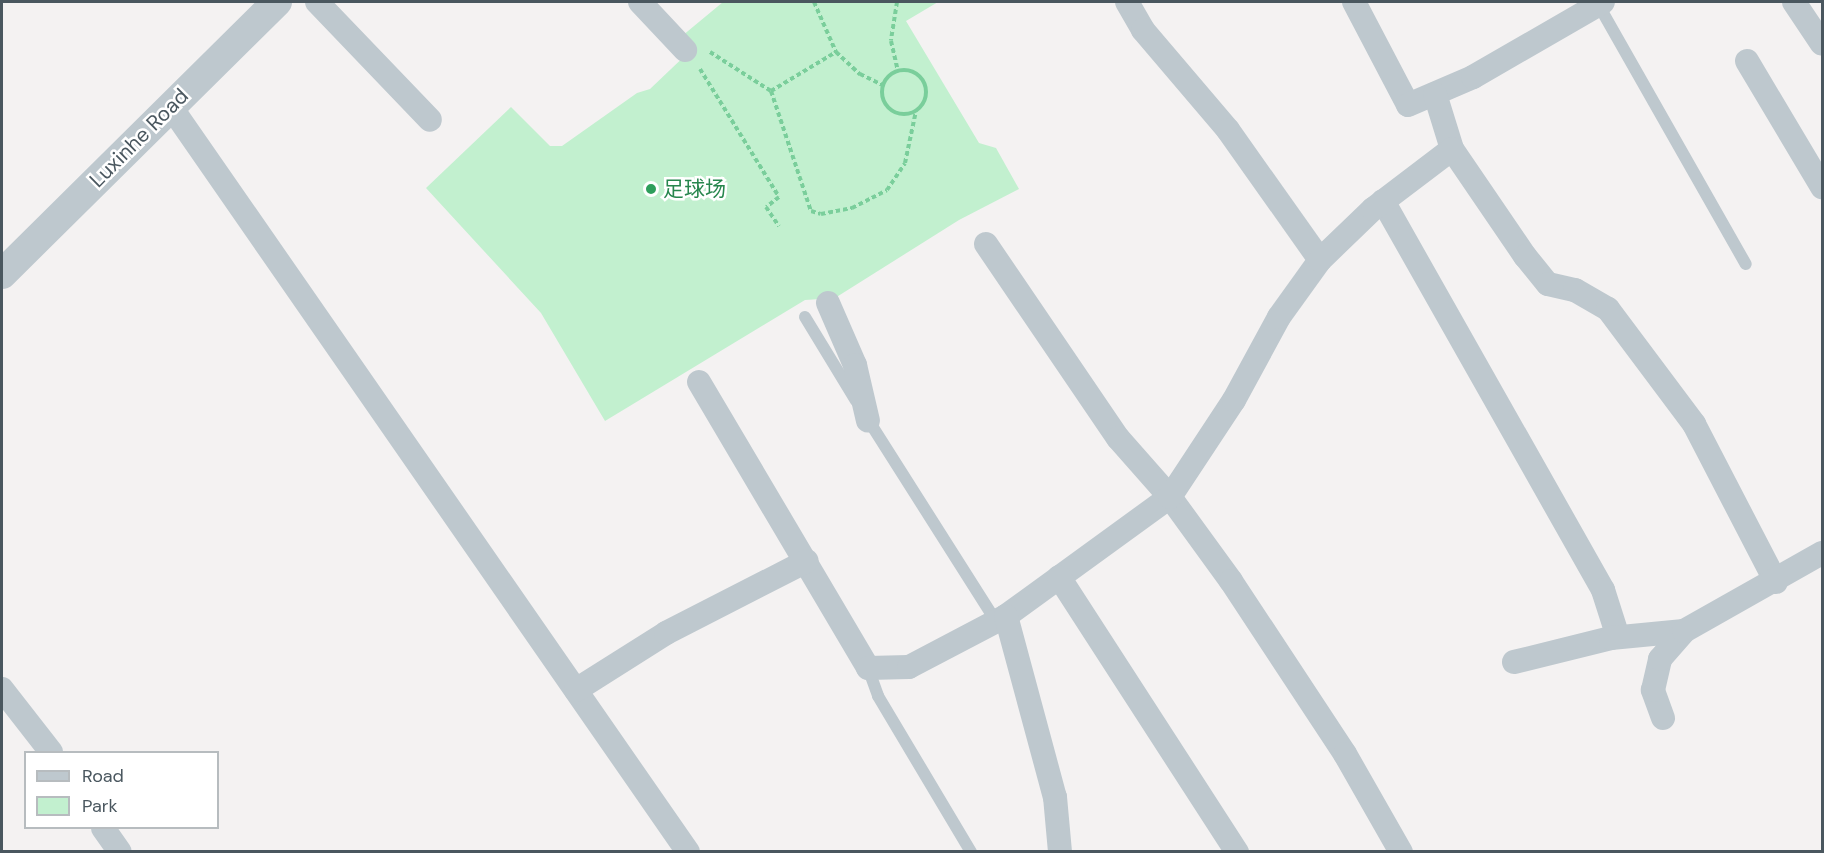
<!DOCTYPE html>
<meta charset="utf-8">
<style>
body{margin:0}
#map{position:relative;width:1824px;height:853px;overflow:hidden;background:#f4f2f2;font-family:"DM Sans","Noto Sans SC",sans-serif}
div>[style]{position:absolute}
.green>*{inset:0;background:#c2f0cf}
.path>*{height:4px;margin-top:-2px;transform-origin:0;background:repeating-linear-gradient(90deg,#7ace9b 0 4.5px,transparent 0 7.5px)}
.path>.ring{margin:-2px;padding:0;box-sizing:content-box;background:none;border:4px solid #7ace9b;border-radius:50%}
.service>*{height:12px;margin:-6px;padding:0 6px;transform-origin:6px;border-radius:6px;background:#bec8ce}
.minor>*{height:24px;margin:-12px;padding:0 12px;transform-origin:12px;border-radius:12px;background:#bec8ce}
.tertiary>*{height:30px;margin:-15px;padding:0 15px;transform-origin:15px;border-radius:15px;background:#bec8ce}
.dots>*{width:16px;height:16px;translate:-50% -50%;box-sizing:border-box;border:3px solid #fff;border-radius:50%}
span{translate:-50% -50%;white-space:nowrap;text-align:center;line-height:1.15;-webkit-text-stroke:5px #fff;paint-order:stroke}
.street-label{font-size:21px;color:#4a575f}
.leisure-label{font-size:21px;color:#27864d}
.left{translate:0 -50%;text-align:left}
.frame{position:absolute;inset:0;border:3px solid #4a575f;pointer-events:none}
.legend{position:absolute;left:24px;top:751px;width:195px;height:78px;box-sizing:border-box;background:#fff;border:2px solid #b7bcbf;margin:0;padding:8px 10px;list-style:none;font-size:18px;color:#4a575f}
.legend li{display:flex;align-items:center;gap:12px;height:30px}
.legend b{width:30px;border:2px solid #b7bcbf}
</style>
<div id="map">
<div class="green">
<i style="clip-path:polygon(723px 2px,938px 2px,906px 21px,979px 143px,996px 148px,1019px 189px,959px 220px,835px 298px,805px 300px,605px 421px,541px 313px,426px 188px,511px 107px,550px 146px,562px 146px,637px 93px,650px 89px,692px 49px,682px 36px)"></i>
</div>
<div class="path">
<i style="left:814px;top:2px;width:55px;rotate:66.3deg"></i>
<i style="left:836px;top:52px;width:33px;rotate:43deg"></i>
<i style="left:860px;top:74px;width:25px;rotate:26deg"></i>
<i style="left:897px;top:2px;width:39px;rotate:99deg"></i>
<i style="left:891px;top:41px;width:31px;rotate:77deg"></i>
<i style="left:710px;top:52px;width:72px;rotate:32.6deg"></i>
<i style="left:771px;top:91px;width:76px;rotate:-31deg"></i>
<i style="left:700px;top:69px;width:150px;rotate:58.3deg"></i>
<i style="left:779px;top:197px;width:16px;rotate:142deg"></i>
<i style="left:766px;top:207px;width:23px;rotate:56deg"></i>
<i class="ring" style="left:882px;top:70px;width:40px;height:40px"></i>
<i style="left:771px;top:91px;width:126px;rotate:71.6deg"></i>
<i style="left:811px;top:211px;width:10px;rotate:17deg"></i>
<i style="left:821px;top:214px;width:32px;rotate:-11deg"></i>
<i style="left:852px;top:208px;width:39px;rotate:-27deg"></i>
<i style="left:887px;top:190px;width:32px;rotate:-56deg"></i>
<i style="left:905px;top:163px;width:53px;rotate:-78.1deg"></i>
</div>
<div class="service">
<i style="left:1598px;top:4px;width:299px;rotate:60.4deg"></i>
<i style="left:805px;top:317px;width:98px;rotate:58.7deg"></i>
<i style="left:867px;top:418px;width:241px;rotate:57.6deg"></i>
<i style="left:868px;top:668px;width:30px;rotate:70deg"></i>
<i style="left:878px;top:696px;width:182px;rotate:59.2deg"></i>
</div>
<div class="minor">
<i style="left:317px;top:2px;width:163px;rotate:46.2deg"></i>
<i style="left:640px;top:2px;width:66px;rotate:46.8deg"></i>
<i style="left:1127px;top:2px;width:32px;rotate:60deg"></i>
<i style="left:1143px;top:30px;width:131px;rotate:49.6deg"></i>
<i style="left:1228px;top:130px;width:159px;rotate:54.7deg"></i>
<i style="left:1354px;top:2px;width:116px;rotate:62.3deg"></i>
<i style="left:1408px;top:105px;width:71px;rotate:-23.3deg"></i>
<i style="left:1473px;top:77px;width:150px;rotate:-30deg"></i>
<i style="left:1794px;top:2px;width:50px;rotate:56.3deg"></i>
<i style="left:1747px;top:61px;width:147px;rotate:59.2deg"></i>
<i style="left:1435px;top:94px;width:58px;rotate:72.8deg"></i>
<i style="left:1452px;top:149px;width:130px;rotate:55.7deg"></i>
<i style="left:1525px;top:256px;width:36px;rotate:51deg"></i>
<i style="left:1548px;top:284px;width:28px;rotate:13deg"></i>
<i style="left:1575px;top:290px;width:38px;rotate:30deg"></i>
<i style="left:1608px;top:309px;width:144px;rotate:53.2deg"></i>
<i style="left:1694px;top:424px;width:178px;rotate:62.6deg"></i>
<i style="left:171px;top:107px;width:907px;rotate:55.24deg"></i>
<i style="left:1383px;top:201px;width:447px;rotate:60.5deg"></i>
<i style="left:1603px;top:590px;width:49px;rotate:72.3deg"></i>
<i style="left:986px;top:244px;width:235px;rotate:55.8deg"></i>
<i style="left:1118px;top:438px;width:79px;rotate:48.6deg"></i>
<i style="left:1170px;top:497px;width:104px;rotate:54deg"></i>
<i style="left:1231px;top:581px;width:207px;rotate:56.6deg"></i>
<i style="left:1345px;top:754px;width:113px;rotate:60.3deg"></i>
<i style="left:828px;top:303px;width:68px;rotate:66.5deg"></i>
<i style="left:855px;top:365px;width:57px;rotate:76.9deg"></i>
<i style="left:699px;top:382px;width:332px;rotate:59.4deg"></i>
<i style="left:868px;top:668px;width:41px;rotate:-1.4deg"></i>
<i style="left:909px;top:667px;width:110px;rotate:-27.7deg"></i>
<i style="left:1006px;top:616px;width:203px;rotate:-36deg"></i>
<i style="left:1170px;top:497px;width:116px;rotate:-56.6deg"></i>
<i style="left:1234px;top:400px;width:94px;rotate:-61.5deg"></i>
<i style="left:1279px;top:317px;width:70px;rotate:-54.3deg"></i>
<i style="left:1320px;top:260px;width:74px;rotate:-43.9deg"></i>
<i style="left:1373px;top:209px;width:99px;rotate:-37.2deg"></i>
<i style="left:1059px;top:577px;width:328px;rotate:57.1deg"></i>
<i style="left:1006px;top:616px;width:188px;rotate:74.9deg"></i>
<i style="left:1055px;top:797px;width:55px;rotate:84.8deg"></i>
<i style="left:1514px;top:662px;width:100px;rotate:-13.9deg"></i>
<i style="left:1611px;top:638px;width:73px;rotate:-5.5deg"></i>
<i style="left:2px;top:689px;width:80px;rotate:52.1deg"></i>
<i style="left:576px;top:690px;width:107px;rotate:-32.3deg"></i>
<i style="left:666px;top:633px;width:158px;rotate:-27.1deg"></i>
<i style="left:1663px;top:718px;width:30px;rotate:-110deg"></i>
<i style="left:1653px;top:690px;width:32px;rotate:-77deg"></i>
<i style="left:1660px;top:659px;width:37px;rotate:-49deg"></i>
<i style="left:1684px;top:631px;width:159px;rotate:-29.5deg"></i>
<i style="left:103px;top:828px;width:29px;rotate:55deg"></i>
</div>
<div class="tertiary">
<i style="left:2px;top:274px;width:387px;rotate:-44.7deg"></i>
</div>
<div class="dots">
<i style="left:651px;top:189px;background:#2e9e5b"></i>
</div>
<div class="street-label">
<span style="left:139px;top:138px;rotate:-45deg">Luxinhe Road</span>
</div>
<div class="leisure-label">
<span class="left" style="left:663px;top:189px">足球场</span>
</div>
<div class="frame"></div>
<ul class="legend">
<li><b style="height:8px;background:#bec8ce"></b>Road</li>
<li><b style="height:16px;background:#c2f0cf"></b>Park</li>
</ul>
</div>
